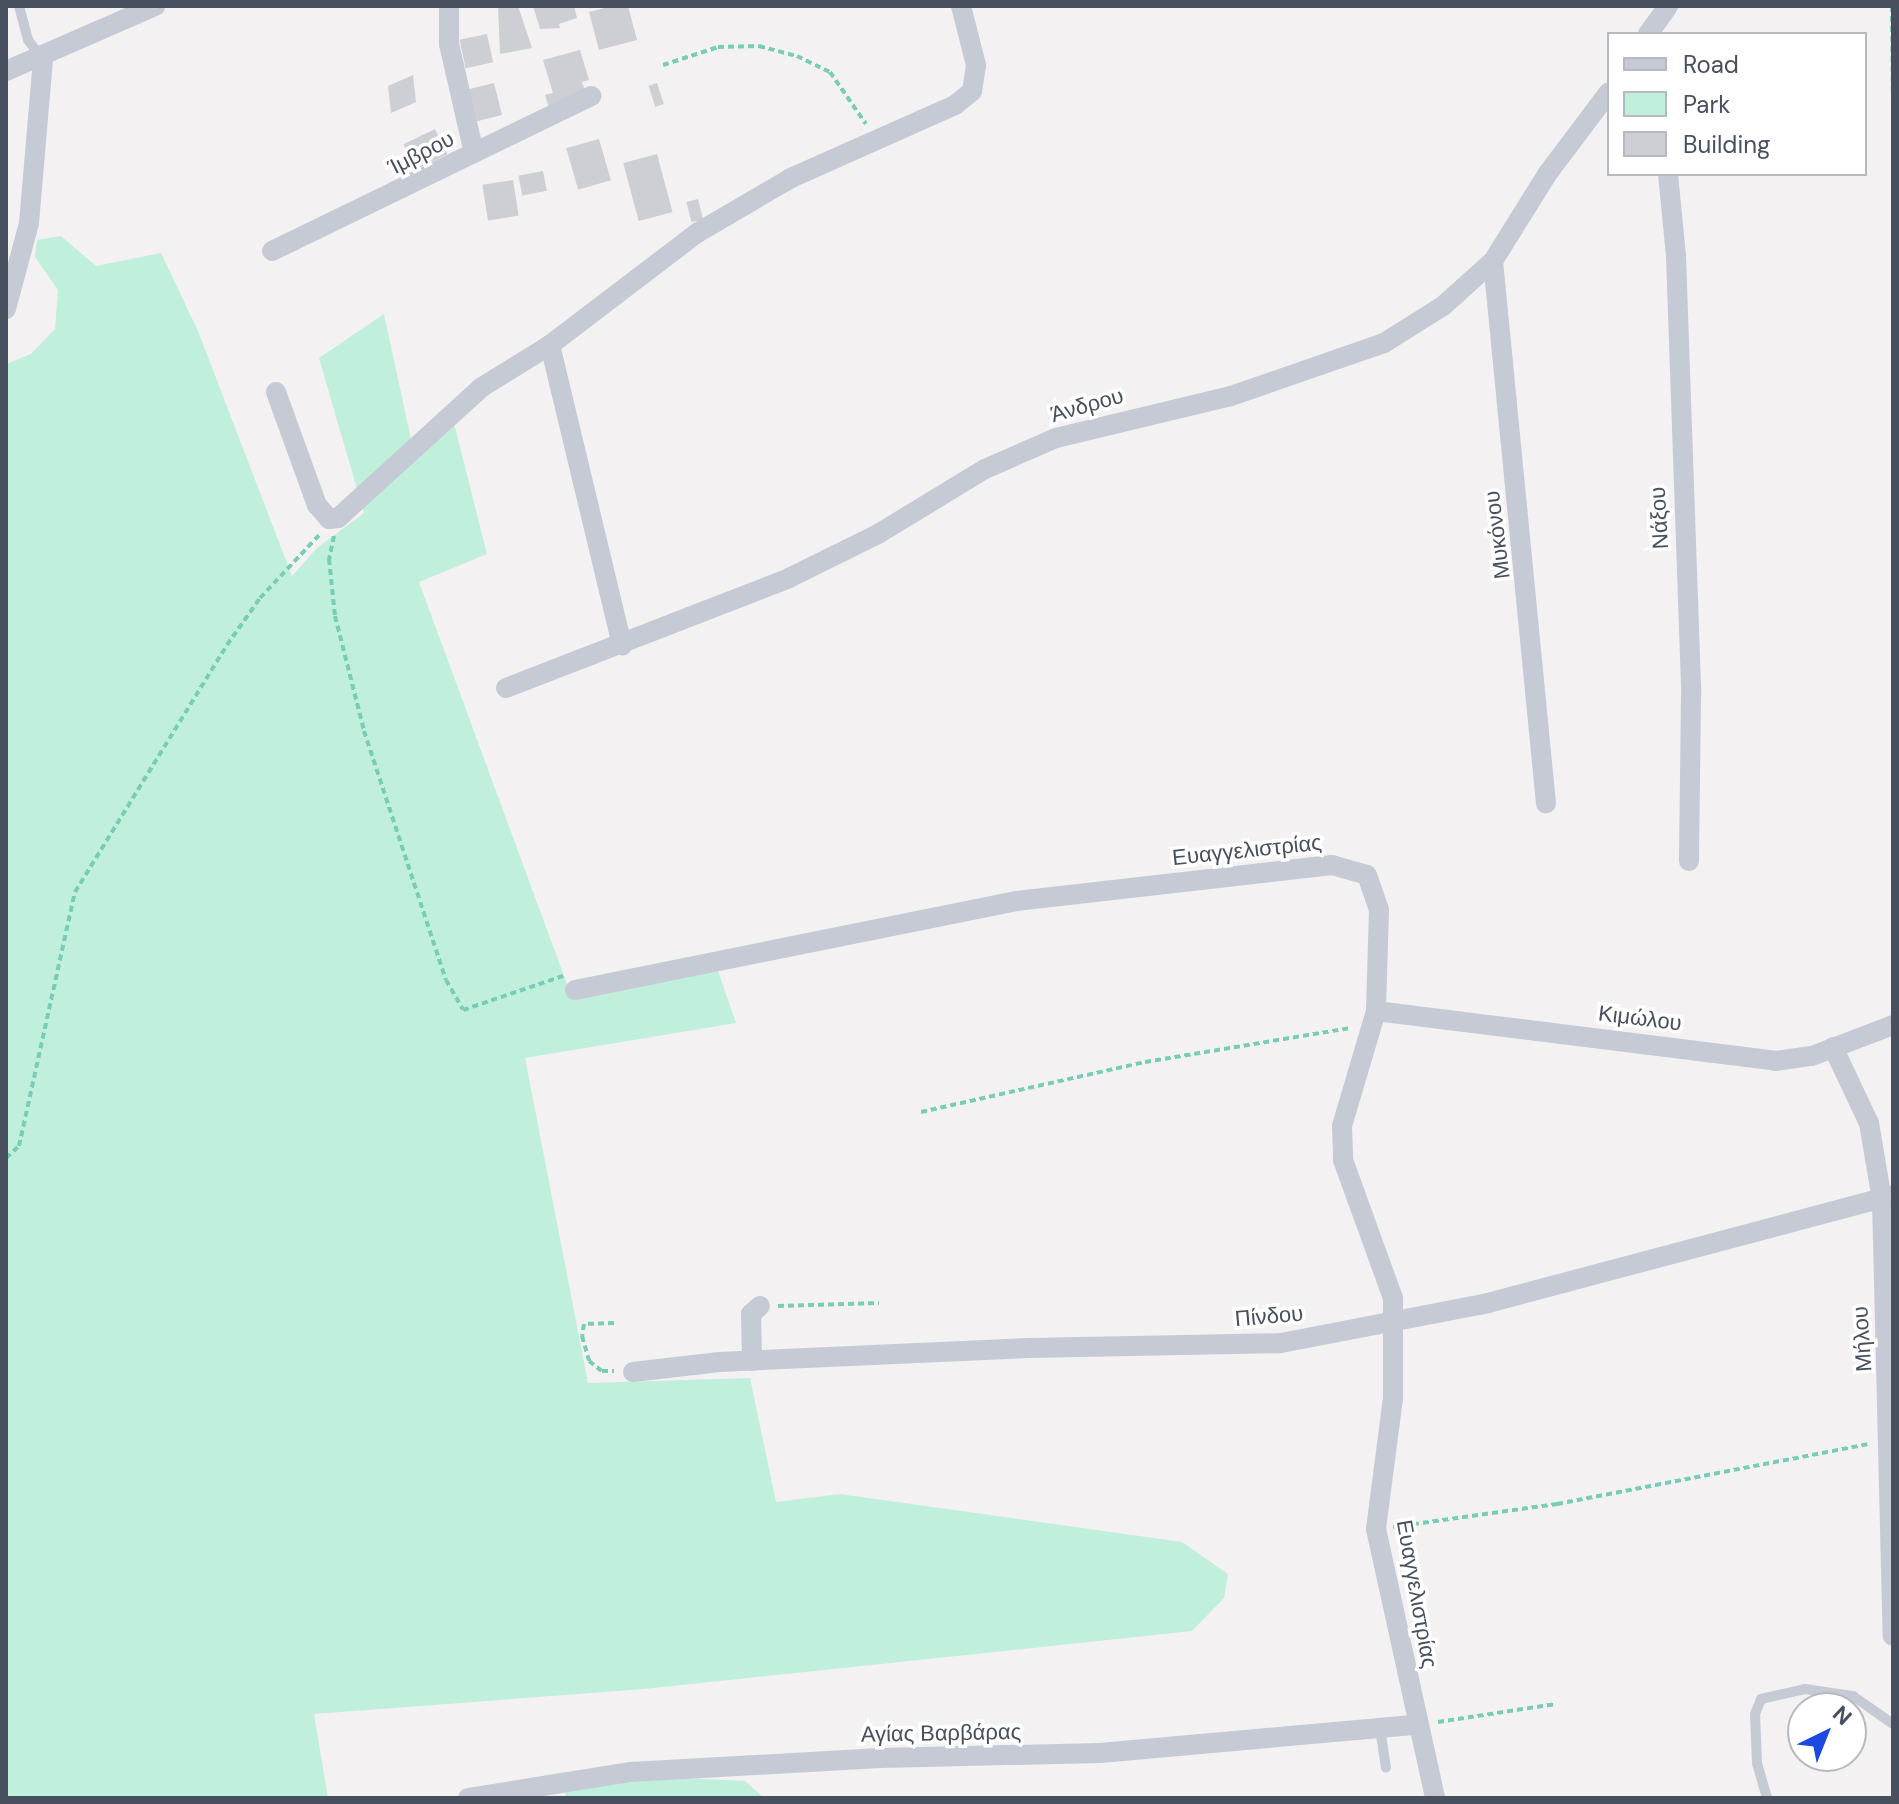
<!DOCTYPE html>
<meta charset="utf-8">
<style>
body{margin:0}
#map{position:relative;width:1899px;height:1804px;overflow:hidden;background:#f3f1f1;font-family:"DM Sans",sans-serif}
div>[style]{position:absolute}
.green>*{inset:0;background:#c0efdc}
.building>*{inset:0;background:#cdcfd5;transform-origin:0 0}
.path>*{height:4px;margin-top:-2px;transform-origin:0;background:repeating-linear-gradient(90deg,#78cdb5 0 6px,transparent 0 10px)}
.service>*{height:10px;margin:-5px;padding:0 5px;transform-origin:5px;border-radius:5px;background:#c5cad5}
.minor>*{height:20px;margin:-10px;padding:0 10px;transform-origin:10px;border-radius:10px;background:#c5cad5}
span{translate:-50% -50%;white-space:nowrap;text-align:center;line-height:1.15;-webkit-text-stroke:7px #fff;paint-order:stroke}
.street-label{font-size:22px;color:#484f5e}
.frame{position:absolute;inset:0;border:8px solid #484f5e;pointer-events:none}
.legend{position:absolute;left:1607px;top:32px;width:260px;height:144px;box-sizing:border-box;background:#fff;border:2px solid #b6b9bf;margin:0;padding:10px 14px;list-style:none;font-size:24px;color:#484f5e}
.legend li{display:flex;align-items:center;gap:16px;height:40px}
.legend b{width:40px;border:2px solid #b6b9bf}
.north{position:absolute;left:1787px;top:1692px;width:80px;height:80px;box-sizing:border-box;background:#fff;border:2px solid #b6b9bf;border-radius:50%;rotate:43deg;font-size:22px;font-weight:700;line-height:32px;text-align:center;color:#484f5e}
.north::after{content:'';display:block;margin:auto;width:28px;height:36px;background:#1b49e2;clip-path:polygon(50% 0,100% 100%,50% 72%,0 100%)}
</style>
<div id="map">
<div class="green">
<i style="clip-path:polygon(61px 236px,96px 266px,161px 253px,198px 331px,292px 576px,317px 548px,364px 513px,319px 358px,384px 314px,414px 453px,453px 419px,487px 554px,419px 582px,571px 995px,718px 971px,736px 1023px,525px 1058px,588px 1383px,750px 1378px,776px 1502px,840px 1494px,1182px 1542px,1228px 1574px,1224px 1598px,1192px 1631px,644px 1689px,314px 1714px,328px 1798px,6px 1798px,6px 364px,31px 354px,55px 329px,58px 290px,35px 257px,37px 240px)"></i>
<i style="clip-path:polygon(682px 1778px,745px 1781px,764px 1798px,567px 1798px,563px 1788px)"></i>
</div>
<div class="building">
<i style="clip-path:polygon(518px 6px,532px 48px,500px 54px,498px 7px)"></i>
<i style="clip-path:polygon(533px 6px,574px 6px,577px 18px,559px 24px,560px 28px,540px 29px)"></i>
<i style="clip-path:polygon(612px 6px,628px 6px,637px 40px,599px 50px,589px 12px)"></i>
<i style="left:487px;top:34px;width:29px;height:28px;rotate:78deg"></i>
<i style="clip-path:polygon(580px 50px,589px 80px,582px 82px,585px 91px,549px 108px,545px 95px,553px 93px,543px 60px)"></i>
<i style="clip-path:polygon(413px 75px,416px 102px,391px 113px,388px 86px)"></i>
<i style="left:494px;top:83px;width:33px;height:26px;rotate:76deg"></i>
<i style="left:657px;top:83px;width:22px;height:9px;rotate:72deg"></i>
<i style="left:435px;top:129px;width:28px;height:35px;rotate:64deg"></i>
<i style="left:599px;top:139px;width:43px;height:34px;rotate:74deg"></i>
<i style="left:657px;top:154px;width:60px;height:35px;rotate:75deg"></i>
<i style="left:543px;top:171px;width:20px;height:25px;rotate:79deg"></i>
<i style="left:513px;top:180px;width:36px;height:31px;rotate:81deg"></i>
<i style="left:698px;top:199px;width:21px;height:12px;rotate:76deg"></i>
</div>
<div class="path">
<i style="left:1892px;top:6px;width:100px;rotate:89.4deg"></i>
<i style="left:663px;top:65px;width:58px;rotate:-18.1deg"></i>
<i style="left:718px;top:47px;width:41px;rotate:-1.4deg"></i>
<i style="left:759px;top:46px;width:39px;rotate:15deg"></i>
<i style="left:797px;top:56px;width:37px;rotate:26deg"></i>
<i style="left:830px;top:72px;width:63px;rotate:55.3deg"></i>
<i style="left:334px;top:536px;width:24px;rotate:102deg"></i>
<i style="left:329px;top:559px;width:57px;rotate:84deg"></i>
<i style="left:335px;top:616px;width:119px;rotate:75.8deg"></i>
<i style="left:364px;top:731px;width:262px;rotate:71.8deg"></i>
<i style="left:446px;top:980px;width:34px;rotate:60deg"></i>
<i style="left:463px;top:1010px;width:106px;rotate:-18.8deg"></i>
<i style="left:921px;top:1112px;width:230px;rotate:-12.6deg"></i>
<i style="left:1145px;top:1062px;width:209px;rotate:-9.4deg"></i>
<i style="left:6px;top:1158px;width:18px;rotate:-43deg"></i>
<i style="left:19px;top:1146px;width:260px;rotate:-77.6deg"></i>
<i style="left:75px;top:892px;width:290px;rotate:-58.4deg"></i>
<i style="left:227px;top:645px;width:57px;rotate:-54.9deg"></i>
<i style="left:260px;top:598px;width:88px;rotate:-46.8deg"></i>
<i style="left:778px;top:1306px;width:101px;rotate:-1.7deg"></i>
<i style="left:614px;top:1323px;width:30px;rotate:178deg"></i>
<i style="left:584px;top:1324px;width:12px;rotate:99deg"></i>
<i style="left:582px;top:1336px;width:26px;rotate:74deg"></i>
<i style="left:589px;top:1361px;width:16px;rotate:38deg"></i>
<i style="left:602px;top:1371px;width:12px"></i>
<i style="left:1393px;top:1527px;width:166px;rotate:-8deg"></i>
<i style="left:1557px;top:1504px;width:318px;rotate:-10.9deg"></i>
<i style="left:1438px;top:1722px;width:118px;rotate:-8.7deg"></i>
</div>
<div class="service">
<i style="left:19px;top:6px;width:35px;rotate:75deg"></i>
<i style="left:28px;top:40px;width:23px;rotate:52deg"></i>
<i style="left:1380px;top:1728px;width:40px;rotate:81.5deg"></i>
<i style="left:1767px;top:1798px;width:36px;rotate:-106deg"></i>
<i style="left:1757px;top:1763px;width:49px;rotate:-92.3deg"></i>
<i style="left:1755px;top:1714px;width:16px;rotate:-68deg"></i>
<i style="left:1761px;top:1699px;width:45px;rotate:-12.8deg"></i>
<i style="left:1805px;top:1689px;width:49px;rotate:8.3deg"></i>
<i style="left:1853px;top:1696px;width:49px;rotate:35deg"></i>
</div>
<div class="minor">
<i style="left:449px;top:6px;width:38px;rotate:90deg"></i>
<i style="left:449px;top:44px;width:112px;rotate:77.1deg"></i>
<i style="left:1648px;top:34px;width:34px;rotate:-54deg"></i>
<i style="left:6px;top:71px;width:163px;rotate:-23.6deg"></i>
<i style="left:1668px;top:174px;width:82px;rotate:84.4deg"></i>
<i style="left:1676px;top:256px;width:439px;rotate:88deg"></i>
<i style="left:1691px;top:695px;width:166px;rotate:90.7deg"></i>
<i style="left:272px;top:251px;width:355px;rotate:-25.9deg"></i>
<i style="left:1493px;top:261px;width:545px;rotate:84.42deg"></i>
<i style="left:6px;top:309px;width:89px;rotate:-75deg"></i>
<i style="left:29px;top:223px;width:165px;rotate:-85.1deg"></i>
<i style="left:550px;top:345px;width:309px;rotate:76.5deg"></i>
<i style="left:276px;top:392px;width:120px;rotate:70.1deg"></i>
<i style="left:317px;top:505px;width:18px;rotate:49deg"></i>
<i style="left:329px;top:519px;width:9px;rotate:-6deg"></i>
<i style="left:338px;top:518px;width:195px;rotate:-42.3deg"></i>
<i style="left:482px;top:387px;width:80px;rotate:-31.7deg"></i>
<i style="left:550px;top:345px;width:185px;rotate:-37.3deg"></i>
<i style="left:697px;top:233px;width:109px;rotate:-30.3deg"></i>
<i style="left:791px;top:178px;width:180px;rotate:-24deg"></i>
<i style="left:955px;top:105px;width:22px;rotate:-39deg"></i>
<i style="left:972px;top:91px;width:26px;rotate:-81deg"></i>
<i style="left:976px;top:65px;width:61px;rotate:-104.3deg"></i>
<i style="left:506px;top:688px;width:304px;rotate:-21.2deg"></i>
<i style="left:789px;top:578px;width:99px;rotate:-26.3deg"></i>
<i style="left:878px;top:534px;width:125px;rotate:-31.3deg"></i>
<i style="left:985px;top:469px;width:77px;rotate:-23.6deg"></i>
<i style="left:1056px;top:438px;width:180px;rotate:-13.5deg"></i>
<i style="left:1231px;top:396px;width:162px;rotate:-19.1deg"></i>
<i style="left:1384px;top:343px;width:70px;rotate:-32.1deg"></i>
<i style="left:1443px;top:306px;width:67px;rotate:-42deg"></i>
<i style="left:1493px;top:261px;width:104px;rotate:-58deg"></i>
<i style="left:1548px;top:173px;width:101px;rotate:-53deg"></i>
<i style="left:575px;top:990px;width:450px;rotate:-11.4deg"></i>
<i style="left:1016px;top:901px;width:318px;rotate:-6.5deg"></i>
<i style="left:1332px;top:865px;width:36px;rotate:16deg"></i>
<i style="left:1367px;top:875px;width:36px;rotate:71deg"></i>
<i style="left:1379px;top:909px;width:102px;rotate:91.7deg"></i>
<i style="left:1376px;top:1011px;width:120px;rotate:106.5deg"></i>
<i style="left:1342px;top:1126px;width:34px;rotate:88deg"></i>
<i style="left:1343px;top:1160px;width:147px;rotate:70.1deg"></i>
<i style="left:1393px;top:1298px;width:100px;rotate:90deg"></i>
<i style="left:1393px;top:1398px;width:132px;rotate:97.4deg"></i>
<i style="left:1376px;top:1529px;width:275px;rotate:77.6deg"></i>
<i style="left:1376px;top:1011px;width:402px;rotate:7.1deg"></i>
<i style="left:1775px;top:1061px;width:37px;rotate:-8deg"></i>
<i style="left:1812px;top:1056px;width:87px;rotate:-20.9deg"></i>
<i style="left:1833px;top:1047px;width:84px;rotate:64.7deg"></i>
<i style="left:1869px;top:1123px;width:78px;rotate:80.4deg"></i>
<i style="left:1882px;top:1200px;width:436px;rotate:88.6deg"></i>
<i style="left:752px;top:1361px;width:47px;rotate:-91.2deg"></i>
<i style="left:751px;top:1314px;width:12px;rotate:-42deg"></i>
<i style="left:633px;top:1372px;width:87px;rotate:-6.6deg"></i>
<i style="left:719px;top:1362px;width:311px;rotate:-2.6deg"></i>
<i style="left:1030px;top:1348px;width:251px;rotate:-1.1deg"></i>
<i style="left:1281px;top:1343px;width:211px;rotate:-10.9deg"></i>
<i style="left:1488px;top:1303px;width:419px;rotate:-14.9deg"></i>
<i style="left:468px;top:1798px;width:165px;rotate:-9.1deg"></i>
<i style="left:631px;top:1772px;width:249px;rotate:-3.2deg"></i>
<i style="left:880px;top:1758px;width:220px;rotate:-1.3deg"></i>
<i style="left:1100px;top:1753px;width:317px;rotate:-5.1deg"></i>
</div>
<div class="street-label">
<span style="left:421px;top:153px;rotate:-27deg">Ίμβρου</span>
<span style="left:1087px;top:405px;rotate:-16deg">Άνδρου</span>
<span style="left:1659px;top:518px;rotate:-93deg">Νάξου</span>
<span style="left:1497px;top:535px;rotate:-97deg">Μυκόνου</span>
<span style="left:1247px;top:850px;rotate:-6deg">Ευαγγελιστρίας</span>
<span style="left:1640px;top:1018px;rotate:7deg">Κιμώλου</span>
<span style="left:1269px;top:1316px;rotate:-5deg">Πίνδου</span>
<span style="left:1862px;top:1339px;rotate:-94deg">Μήλου</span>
<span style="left:1417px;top:1594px;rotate:80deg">Ευαγγελιστρίας</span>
<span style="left:941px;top:1733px;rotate:-1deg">Αγίας Βαρβάρας</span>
</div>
<div class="frame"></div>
<ul class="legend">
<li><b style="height:10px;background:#c5cad5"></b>Road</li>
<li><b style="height:22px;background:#c0efdc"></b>Park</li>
<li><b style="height:22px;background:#cdcfd5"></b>Building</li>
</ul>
<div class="north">N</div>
</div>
